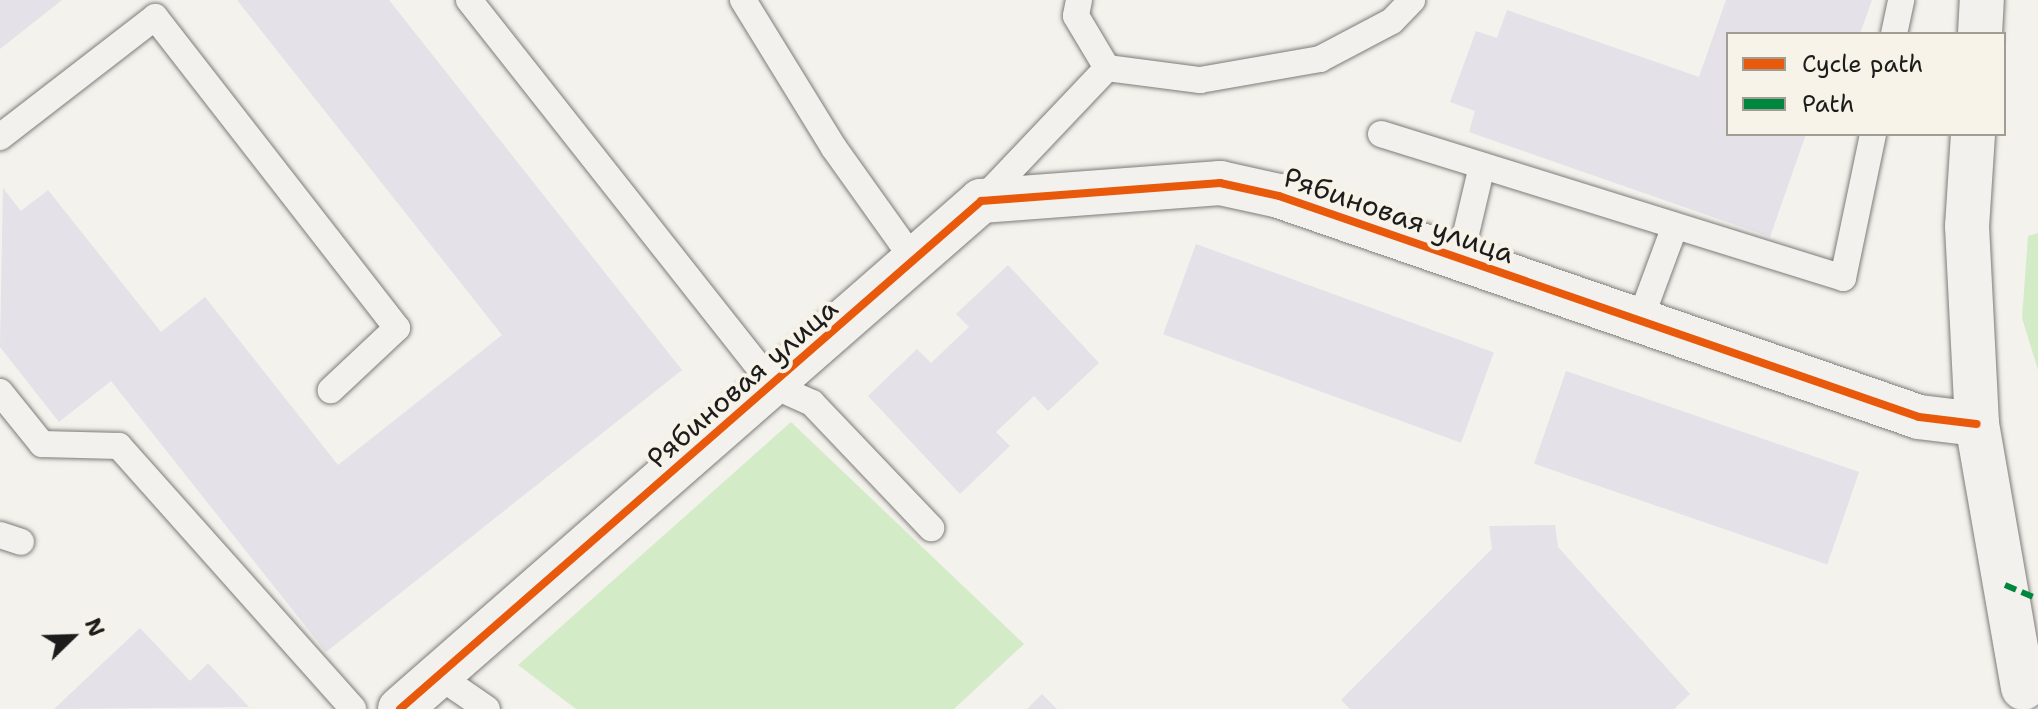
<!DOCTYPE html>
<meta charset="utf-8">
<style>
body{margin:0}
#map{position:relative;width:2038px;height:709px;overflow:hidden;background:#f4f2ec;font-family:"Shantell Sans",sans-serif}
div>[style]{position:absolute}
.green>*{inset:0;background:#d3ecc7}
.building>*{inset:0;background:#e4e1e8;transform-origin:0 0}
.roads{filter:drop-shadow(0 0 2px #7d7c7a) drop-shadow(0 0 2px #7d7c7a)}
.lane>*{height:26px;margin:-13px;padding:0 13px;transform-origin:13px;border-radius:13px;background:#f2f1ed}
.street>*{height:44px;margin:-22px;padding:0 22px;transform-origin:22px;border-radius:22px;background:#f2f1ed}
.quiet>*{height:6px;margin-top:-3px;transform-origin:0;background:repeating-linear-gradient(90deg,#00873e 0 12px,transparent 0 18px)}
.cycleway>*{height:8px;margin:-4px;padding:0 4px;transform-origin:4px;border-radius:4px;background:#e8590c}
span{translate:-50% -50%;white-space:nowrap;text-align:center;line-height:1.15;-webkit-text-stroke:8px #f7f3e8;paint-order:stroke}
.street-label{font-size:28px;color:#1c1c1c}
.legend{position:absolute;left:1726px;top:32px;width:280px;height:104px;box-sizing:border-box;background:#f7f3e8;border:2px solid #9f9d96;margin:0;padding:10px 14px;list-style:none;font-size:24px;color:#1c1c1c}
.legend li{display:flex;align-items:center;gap:16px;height:40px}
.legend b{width:40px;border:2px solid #9f9d96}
.north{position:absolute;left:32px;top:597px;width:80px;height:80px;-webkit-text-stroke:6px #f7f3e8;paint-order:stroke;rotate:67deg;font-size:22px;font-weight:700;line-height:32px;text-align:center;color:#1c1c1c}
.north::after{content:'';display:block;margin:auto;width:28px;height:36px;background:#1c1c1c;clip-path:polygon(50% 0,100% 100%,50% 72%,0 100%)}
</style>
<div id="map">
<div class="green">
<i style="clip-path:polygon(2038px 233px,2038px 370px,2022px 318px,2028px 236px)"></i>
<i style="clip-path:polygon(791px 422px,1024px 644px,954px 709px,576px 709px,518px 665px)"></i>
</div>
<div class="building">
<i style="clip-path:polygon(0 0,62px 0,0 49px)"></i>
<i style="clip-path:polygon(237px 0,389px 0,682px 370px,326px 652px,111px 381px,59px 422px,0 347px,3px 188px,21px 211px,48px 190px,161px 332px,205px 297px,338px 465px,502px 335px)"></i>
<i style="clip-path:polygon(1726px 0,1872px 0,1860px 34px,1728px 34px,1728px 134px,1806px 134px,1770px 237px,1469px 132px,1475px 111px,1450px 102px,1476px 31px,1497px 38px,1507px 10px,1699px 77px)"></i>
<i style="left:1196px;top:244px;width:317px;height:96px;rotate:20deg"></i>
<i style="clip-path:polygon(1008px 265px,1099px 363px,1048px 411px,1034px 396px,996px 432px,1010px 446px,960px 494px,868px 396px,917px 349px,931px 363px,969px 327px,956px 314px)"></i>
<i style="left:1566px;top:371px;width:310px;height:98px;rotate:19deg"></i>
<i style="clip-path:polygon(1555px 525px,1558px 547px,1690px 694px,1674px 709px,1350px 709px,1341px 700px,1492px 549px,1489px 526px)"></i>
<i style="clip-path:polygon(140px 628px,190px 681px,208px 663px,249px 707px,54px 709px)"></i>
<i style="clip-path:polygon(1042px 694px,1057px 709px,1027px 709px)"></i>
</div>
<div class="roads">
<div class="lane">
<i style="left:469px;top:0;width:492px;rotate:51.7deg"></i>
<i style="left:774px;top:386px;width:42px;rotate:24.1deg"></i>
<i style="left:812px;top:403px;width:173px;rotate:46.4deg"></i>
<i style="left:743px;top:0;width:174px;rotate:58.4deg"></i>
<i style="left:834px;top:148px;width:138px;rotate:54.5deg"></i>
<i style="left:1079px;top:0;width:16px;rotate:101deg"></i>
<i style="left:1076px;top:16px;width:61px;rotate:59.2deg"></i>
<i style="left:1894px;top:34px;width:35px;rotate:-78deg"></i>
<i style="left:1381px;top:134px;width:484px;rotate:17.3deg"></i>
<i style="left:1843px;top:278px;width:147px;rotate:-78.2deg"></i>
<i style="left:0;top:137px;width:196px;rotate:-37.7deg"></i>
<i style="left:155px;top:17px;width:394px;rotate:52.1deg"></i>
<i style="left:397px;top:328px;width:91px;rotate:136.8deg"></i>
<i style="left:981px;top:201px;width:183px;rotate:-46.5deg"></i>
<i style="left:1107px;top:68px;width:94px;rotate:7.4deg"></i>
<i style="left:1200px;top:80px;width:122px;rotate:-9.9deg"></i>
<i style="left:1320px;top:59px;width:81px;rotate:-27.8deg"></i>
<i style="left:1392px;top:21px;width:29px;rotate:-46deg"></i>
<i style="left:1460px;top:259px;width:96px;rotate:-76.7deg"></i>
<i style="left:1640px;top:320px;width:100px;rotate:-69.6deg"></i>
<i style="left:0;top:392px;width:67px;rotate:51.1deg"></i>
<i style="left:42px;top:444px;width:77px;rotate:1.5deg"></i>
<i style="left:119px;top:446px;width:352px;rotate:48.3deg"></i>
<i style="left:0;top:535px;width:22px;rotate:18deg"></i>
<i style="left:439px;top:676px;width:58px;rotate:34.5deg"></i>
</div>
<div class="street">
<i style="left:1980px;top:34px;width:34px;rotate:-87deg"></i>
<i style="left:1973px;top:134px;width:92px;rotate:93.7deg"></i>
<i style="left:1967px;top:226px;width:198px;rotate:87.1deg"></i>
<i style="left:1977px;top:424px;width:268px;rotate:80.1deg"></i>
<i style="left:400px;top:709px;width:772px;rotate:-41.16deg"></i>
<i style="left:981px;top:201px;width:240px;rotate:-4.3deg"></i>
<i style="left:1220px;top:183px;width:60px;rotate:12.4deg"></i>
<i style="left:1279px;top:196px;width:677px;rotate:19.05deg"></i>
<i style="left:1919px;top:417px;width:58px;rotate:6.9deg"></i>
</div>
</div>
<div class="quiet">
<i style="left:2005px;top:585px;width:36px;rotate:23deg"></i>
</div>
<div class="cycleway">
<i style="left:400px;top:709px;width:772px;rotate:-41.16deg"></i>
<i style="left:981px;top:201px;width:240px;rotate:-4.3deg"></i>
<i style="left:1220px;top:183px;width:60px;rotate:12.4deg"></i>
<i style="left:1279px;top:196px;width:677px;rotate:19.05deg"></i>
<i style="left:1919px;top:417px;width:58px;rotate:6.9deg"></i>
</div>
<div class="street-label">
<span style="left:1399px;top:215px;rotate:19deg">Рябиновая улица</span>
<span style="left:742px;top:383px;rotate:-41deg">Рябиновая улица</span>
</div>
<ul class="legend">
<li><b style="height:10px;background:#e8590c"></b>Cycle path</li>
<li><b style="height:10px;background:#00873e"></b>Path</li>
</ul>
<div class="north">N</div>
</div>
